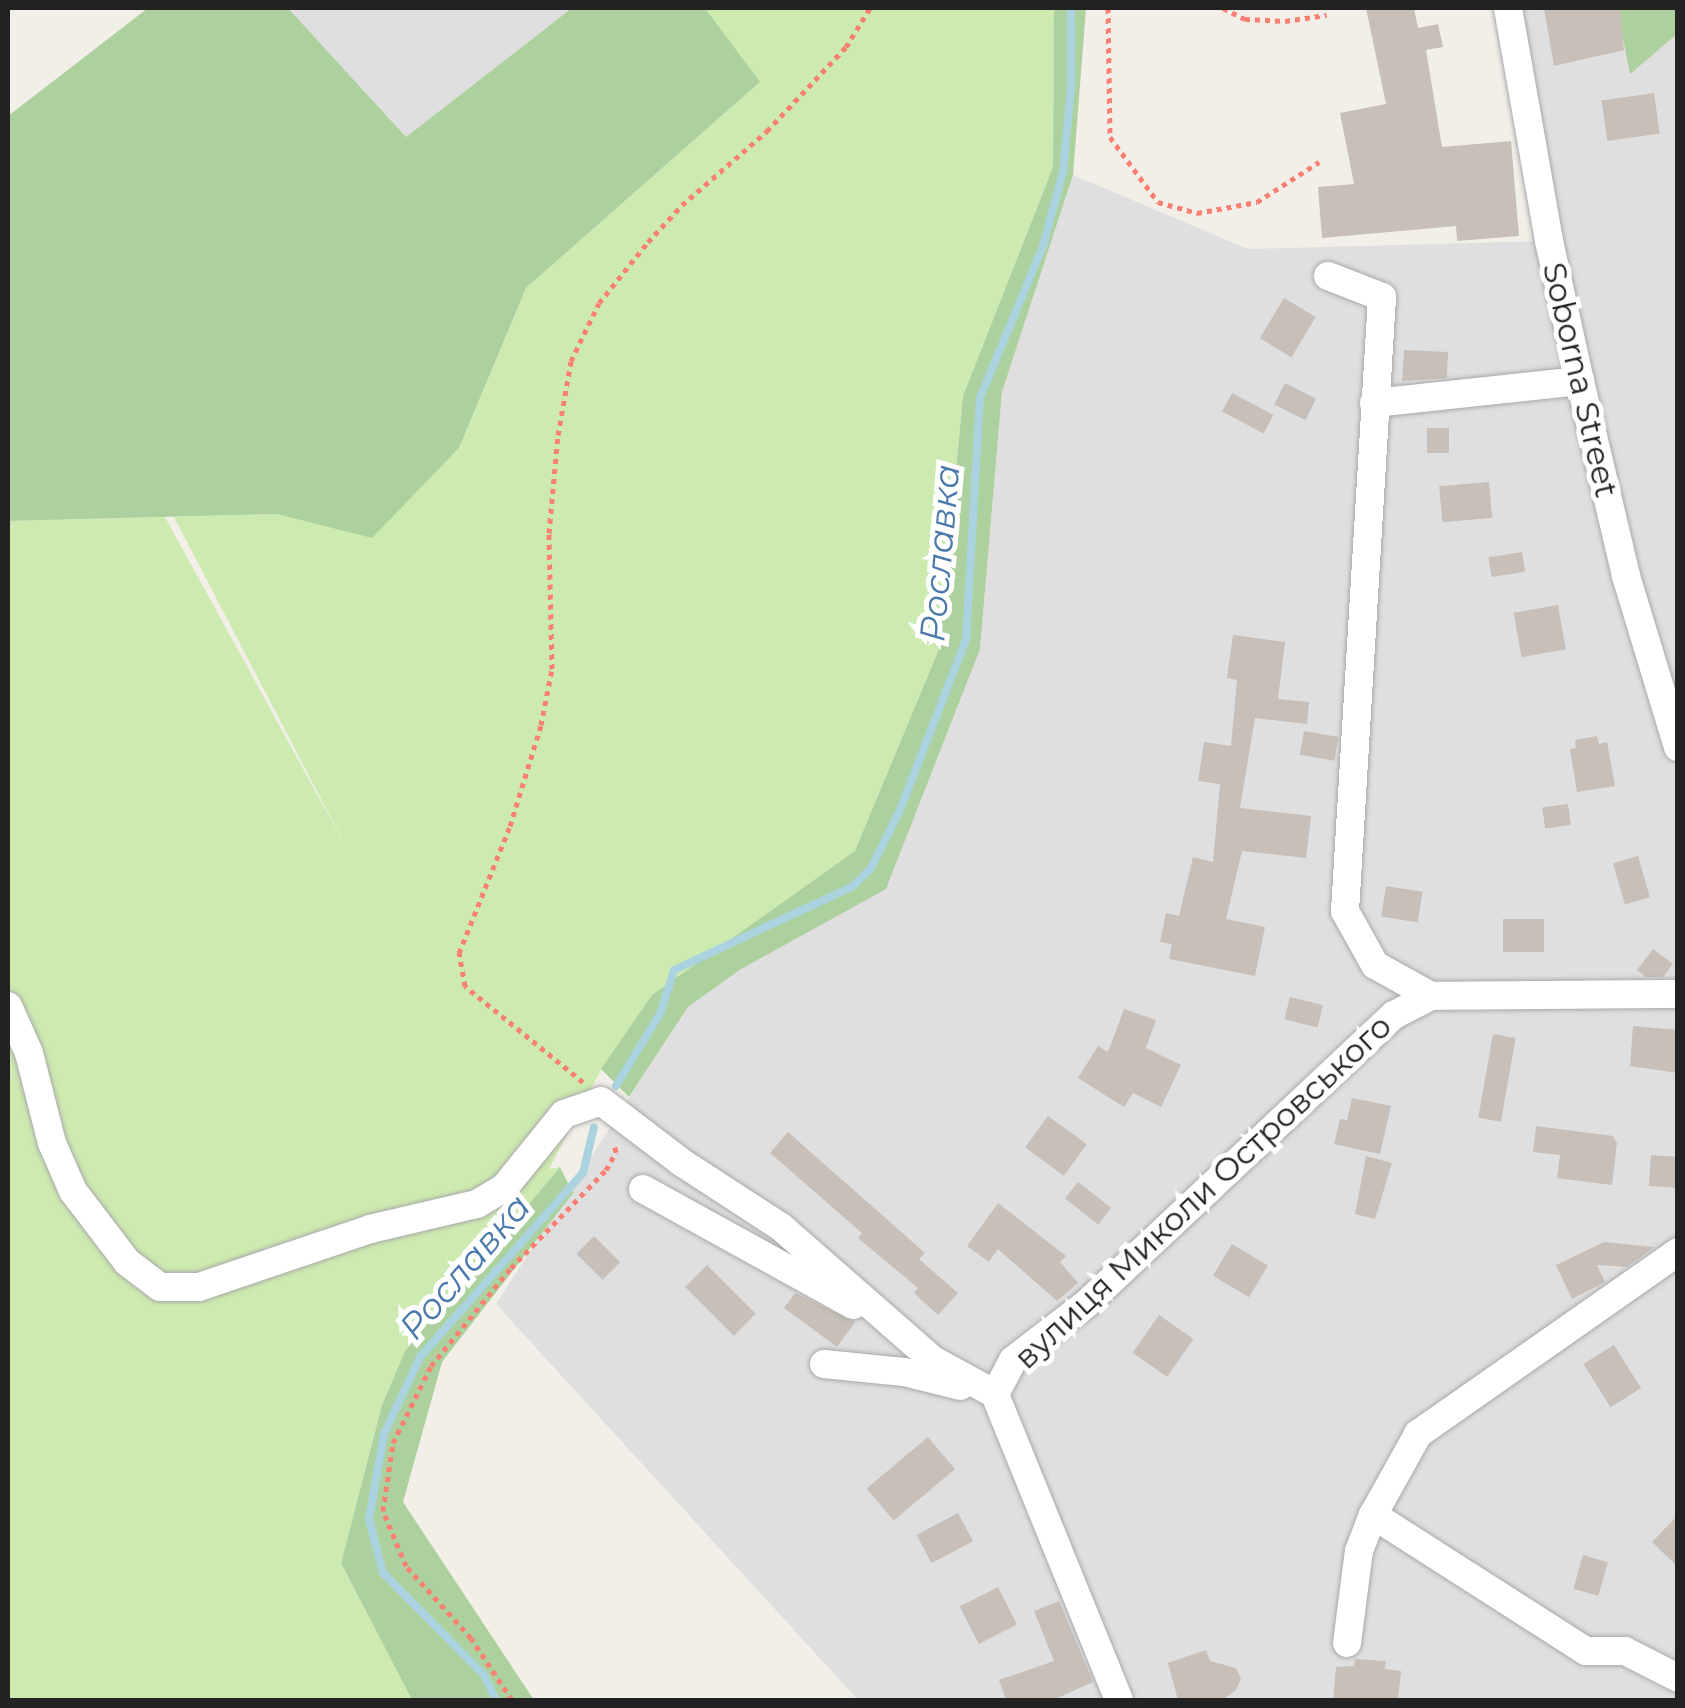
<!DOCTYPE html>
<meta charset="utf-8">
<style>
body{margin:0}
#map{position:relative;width:1685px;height:1708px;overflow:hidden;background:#f2efe9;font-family:Montserrat,sans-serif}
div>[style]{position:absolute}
.residential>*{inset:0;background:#e0dfdf}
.grass>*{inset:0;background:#cdebb0}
.forest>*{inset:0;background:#add19e}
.stream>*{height:8px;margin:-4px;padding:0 4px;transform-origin:4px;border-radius:4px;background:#aad3df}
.building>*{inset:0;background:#c7bfb8;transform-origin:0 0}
.path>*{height:5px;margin-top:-2.5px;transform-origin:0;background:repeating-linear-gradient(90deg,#fa8072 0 5px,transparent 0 10px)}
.roads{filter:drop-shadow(0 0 2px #a9a9a9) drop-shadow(0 0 2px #a9a9a9)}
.minor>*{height:28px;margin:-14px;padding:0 14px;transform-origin:14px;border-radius:14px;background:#fff}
span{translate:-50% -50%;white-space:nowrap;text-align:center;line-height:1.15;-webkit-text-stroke:10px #fff;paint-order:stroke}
.street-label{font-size:32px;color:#222}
.water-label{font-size:35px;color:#4a7aab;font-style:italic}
.frame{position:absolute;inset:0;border:10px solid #222;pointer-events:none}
</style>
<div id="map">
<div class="residential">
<i style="clip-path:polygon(288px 8px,572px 8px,406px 137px)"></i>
<i style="clip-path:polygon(1508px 8px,1677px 8px,1677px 1700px,858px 1700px,496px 1304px,688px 1007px,741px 969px,980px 649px,1002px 392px,1073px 175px,1248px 249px,1548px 241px)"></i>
</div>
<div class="grass">
<i style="clip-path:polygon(705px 8px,1054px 8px,1053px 167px,963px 396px,939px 649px,855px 851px,652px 995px,601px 1070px,549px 1169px,560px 1167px,405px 1351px,382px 1405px,341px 1563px,412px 1700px,8px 1700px,8px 521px,165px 517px,347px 849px,174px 517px,277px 514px,372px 537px,459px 448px,526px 288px,759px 83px)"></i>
</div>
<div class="forest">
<i style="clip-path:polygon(148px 8px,288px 8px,406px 137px,572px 8px,705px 8px,760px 82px,526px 288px,459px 448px,372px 538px,277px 514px,8px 521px,8px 116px)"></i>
<i style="clip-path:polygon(1054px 8px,1086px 8px,1073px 175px,1002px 392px,980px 649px,886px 889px,741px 969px,688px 1007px,629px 1097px,601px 1069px,652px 995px,855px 851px,939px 649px,963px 396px,1053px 167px)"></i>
<i style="clip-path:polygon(1617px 8px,1677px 8px,1677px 34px,1630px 74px)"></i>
<i style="clip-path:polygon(560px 1167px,573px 1193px,442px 1362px,403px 1502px,534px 1700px,412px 1700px,341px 1563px,382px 1405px,405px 1351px)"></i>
</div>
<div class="stream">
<i style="left:616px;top:1086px;width:87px;rotate:-58.7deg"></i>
<i style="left:661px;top:1012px;width:44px;rotate:-72.8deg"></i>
<i style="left:674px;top:970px;width:198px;rotate:-25.1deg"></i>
<i style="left:853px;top:886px;width:25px;rotate:-45deg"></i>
<i style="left:871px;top:868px;width:65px;rotate:-63.4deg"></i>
<i style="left:900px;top:810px;width:182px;rotate:-68.8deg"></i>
<i style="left:966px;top:640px;width:242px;rotate:-86.7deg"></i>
<i style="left:980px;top:398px;width:165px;rotate:-67.5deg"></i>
<i style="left:1043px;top:246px;width:77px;rotate:-74.9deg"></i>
<i style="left:1063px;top:172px;width:85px;rotate:-84.6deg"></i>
<i style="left:1071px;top:87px;width:79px;rotate:-90deg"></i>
<i style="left:496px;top:1700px;width:26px;rotate:-115deg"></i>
<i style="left:485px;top:1676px;width:145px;rotate:-134.7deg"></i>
<i style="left:383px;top:1573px;width:56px;rotate:-104.5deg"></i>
<i style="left:369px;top:1519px;width:86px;rotate:-80deg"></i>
<i style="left:384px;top:1434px;width:85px;rotate:-64.9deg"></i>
<i style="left:420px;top:1357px;width:246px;rotate:-48.5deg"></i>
<i style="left:583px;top:1173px;width:47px;rotate:-76.6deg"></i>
</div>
<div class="building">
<i style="clip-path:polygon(1366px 8px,1414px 8px,1418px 28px,1438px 24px,1443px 47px,1426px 50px,1442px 147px,1511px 141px,1519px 236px,1457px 241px,1456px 226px,1322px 238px,1318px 187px,1354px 184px,1340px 113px,1386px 104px)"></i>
<i style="clip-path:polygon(1544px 8px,1620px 8px,1624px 50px,1554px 66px)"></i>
<i style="left:1654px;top:93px;width:41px;height:53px;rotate:82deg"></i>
<i style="left:1284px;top:298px;width:37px;height:47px;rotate:31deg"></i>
<i style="clip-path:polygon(1404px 350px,1448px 352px,1447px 378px,1402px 381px)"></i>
<i style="left:1285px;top:383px;width:35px;height:24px;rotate:27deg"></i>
<i style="left:1232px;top:393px;width:47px;height:21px;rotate:28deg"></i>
<i style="left:1427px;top:428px;width:22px;height:25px"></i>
<i style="left:1489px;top:482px;width:36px;height:50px;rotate:85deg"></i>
<i style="left:1522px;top:552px;width:20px;height:34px;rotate:81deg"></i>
<i style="left:1558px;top:605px;width:45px;height:45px;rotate:80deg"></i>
<i style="clip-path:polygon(1233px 635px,1285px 642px,1278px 699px,1309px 702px,1307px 724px,1255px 718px,1240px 808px,1311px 816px,1306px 858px,1242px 851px,1226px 919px,1265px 927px,1255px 976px,1169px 959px,1172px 944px,1160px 942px,1166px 913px,1179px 916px,1193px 857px,1213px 862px,1220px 784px,1198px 781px,1204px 742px,1231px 746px,1237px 680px,1227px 678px)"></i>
<i style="left:1304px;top:731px;width:35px;height:24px;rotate:10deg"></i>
<i style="clip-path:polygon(1597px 736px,1599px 744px,1607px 742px,1615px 786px,1577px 792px,1570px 749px,1576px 748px,1575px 740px)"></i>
<i style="left:1568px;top:804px;width:21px;height:26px;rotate:82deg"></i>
<i style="left:1638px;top:856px;width:43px;height:26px;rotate:74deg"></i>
<i style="left:1386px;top:886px;width:37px;height:31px;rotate:9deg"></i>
<i style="left:1503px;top:919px;width:41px;height:33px"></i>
<i style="clip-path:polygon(1653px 949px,1673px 964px,1663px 977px,1646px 977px,1637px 970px)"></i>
<i style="left:1290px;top:997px;width:34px;height:23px;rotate:14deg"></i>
<i style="clip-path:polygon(1124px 1009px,1156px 1020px,1146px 1048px,1181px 1065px,1161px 1107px,1133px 1093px,1124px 1107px,1078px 1078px,1098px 1046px,1108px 1052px)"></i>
<i style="clip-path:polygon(1633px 1026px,1678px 1030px,1678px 1073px,1630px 1066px)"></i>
<i style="left:1493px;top:1034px;width:23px;height:85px;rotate:10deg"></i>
<i style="clip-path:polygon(1352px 1098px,1391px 1106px,1380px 1154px,1334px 1144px,1340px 1119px,1347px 1120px)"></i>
<i style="left:1048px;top:1116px;width:48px;height:39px;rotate:36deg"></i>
<i style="clip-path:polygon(1536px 1126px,1613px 1136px,1617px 1143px,1612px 1185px,1557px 1178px,1560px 1155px,1533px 1152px)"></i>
<i style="clip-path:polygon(788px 1132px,925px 1253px,919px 1259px,958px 1293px,938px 1315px,914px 1293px,918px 1288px,858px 1238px,862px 1233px,770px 1153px)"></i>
<i style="left:1651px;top:1155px;width:27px;height:31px;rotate:4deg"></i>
<i style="clip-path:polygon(1366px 1156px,1392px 1163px,1375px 1219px,1355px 1214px)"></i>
<i style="left:1078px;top:1182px;width:42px;height:21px;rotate:38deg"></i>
<i style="clip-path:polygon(998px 1203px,1066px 1256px,1060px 1262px,1078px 1283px,1057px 1301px,998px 1249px,989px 1262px,967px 1246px)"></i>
<i style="left:594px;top:1236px;width:37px;height:25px;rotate:45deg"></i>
<i style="clip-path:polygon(1604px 1242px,1654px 1247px,1627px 1267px,1597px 1265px,1605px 1282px,1572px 1299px,1556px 1265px)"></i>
<i style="left:1232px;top:1244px;width:42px;height:37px;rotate:31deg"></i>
<i style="left:707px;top:1265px;width:69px;height:31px;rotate:45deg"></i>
<i style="clip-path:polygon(795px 1293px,855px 1322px,837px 1347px,784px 1308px)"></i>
<i style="left:1159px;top:1315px;width:42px;height:46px;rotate:35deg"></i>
<i style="left:1614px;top:1345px;width:51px;height:36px;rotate:58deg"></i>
<i style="left:928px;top:1437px;width:42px;height:80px;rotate:50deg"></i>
<i style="left:958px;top:1513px;width:32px;height:47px;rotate:62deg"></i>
<i style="clip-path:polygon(1678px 1515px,1678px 1567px,1652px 1542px)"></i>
<i style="left:1583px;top:1555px;width:26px;height:35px;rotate:16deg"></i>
<i style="left:998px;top:1587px;width:42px;height:43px;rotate:63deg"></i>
<i style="clip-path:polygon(1059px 1601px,1093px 1682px,1053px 1700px,1006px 1700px,999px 1680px,1054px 1661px,1034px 1611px)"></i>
<i style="clip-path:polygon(1206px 1650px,1210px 1661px,1236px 1668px,1241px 1679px,1236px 1690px,1222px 1700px,1178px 1700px,1168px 1663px)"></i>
<i style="clip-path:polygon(1355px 1659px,1386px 1661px,1385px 1669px,1401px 1671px,1398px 1700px,1333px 1700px,1336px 1667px,1354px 1666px)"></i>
</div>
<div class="path">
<i style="left:1108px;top:8px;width:129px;rotate:89.1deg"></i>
<i style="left:1110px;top:137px;width:81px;rotate:53.6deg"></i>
<i style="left:1158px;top:202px;width:41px;rotate:15.8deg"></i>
<i style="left:1197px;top:213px;width:61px;rotate:-10.4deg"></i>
<i style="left:1257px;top:202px;width:74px;rotate:-32.8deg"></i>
<i style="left:1223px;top:8px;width:25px;rotate:27deg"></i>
<i style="left:1245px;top:19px;width:40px;rotate:2.9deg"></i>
<i style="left:1285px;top:21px;width:42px;rotate:-8.1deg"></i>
<i style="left:583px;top:1082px;width:152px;rotate:-140.9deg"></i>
<i style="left:465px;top:986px;width:34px;rotate:-100deg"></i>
<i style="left:459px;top:953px;width:137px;rotate:-68.1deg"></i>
<i style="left:510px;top:826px;width:106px;rotate:-72.9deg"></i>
<i style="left:541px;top:725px;width:57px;rotate:-78.9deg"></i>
<i style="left:552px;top:669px;width:136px;rotate:-91.3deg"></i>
<i style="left:549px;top:533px;width:98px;rotate:-84.8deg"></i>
<i style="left:558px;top:435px;width:75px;rotate:-80deg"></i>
<i style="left:571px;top:361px;width:64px;rotate:-64.2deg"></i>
<i style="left:599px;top:303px;width:78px;rotate:-51.2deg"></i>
<i style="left:648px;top:242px;width:50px;rotate:-47.4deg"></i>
<i style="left:682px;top:205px;width:113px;rotate:-41deg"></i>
<i style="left:767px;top:131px;width:115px;rotate:-46.8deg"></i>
<i style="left:846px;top:47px;width:46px;rotate:-58.4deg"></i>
<i style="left:512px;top:1700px;width:74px;rotate:-123.5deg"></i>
<i style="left:471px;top:1638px;width:97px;rotate:-132.1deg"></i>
<i style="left:406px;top:1566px;width:60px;rotate:-112.7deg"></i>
<i style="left:383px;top:1511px;width:69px;rotate:-81.6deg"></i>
<i style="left:393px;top:1443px;width:86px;rotate:-63.7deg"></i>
<i style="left:431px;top:1366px;width:127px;rotate:-50.8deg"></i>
<i style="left:511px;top:1268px;width:136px;rotate:-45.9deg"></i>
<i style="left:606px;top:1170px;width:21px;rotate:-61deg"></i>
<i style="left:616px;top:1152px;width:8px;rotate:-104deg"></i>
</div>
<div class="roads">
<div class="minor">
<i style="left:1508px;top:8px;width:237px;rotate:80deg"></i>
<i style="left:1549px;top:241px;width:143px;rotate:77.5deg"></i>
<i style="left:1580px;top:381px;width:200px;rotate:76.7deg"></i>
<i style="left:1626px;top:576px;width:179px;rotate:73.1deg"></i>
<i style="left:1374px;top:403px;width:207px;rotate:-6.1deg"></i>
<i style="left:1431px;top:996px;width:247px;rotate:-0.5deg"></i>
<i style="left:8px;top:1006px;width:51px;rotate:65.9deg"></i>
<i style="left:29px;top:1053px;width:93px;rotate:75.7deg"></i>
<i style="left:52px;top:1143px;width:52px;rotate:66.4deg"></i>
<i style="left:73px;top:1191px;width:89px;rotate:52.7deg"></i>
<i style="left:127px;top:1262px;width:41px;rotate:37.1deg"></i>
<i style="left:160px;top:1287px;width:39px"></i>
<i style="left:199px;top:1287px;width:181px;rotate:-18.7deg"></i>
<i style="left:370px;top:1229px;width:110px;rotate:-13.2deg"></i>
<i style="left:477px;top:1204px;width:31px;rotate:-31deg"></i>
<i style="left:504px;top:1188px;width:95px;rotate:-51deg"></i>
<i style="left:564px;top:1114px;width:39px;rotate:-19deg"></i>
<i style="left:601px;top:1101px;width:101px;rotate:37.3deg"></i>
<i style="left:681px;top:1162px;width:119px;rotate:33deg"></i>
<i style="left:781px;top:1227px;width:202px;rotate:41.2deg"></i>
<i style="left:933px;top:1360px;width:71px;rotate:28.7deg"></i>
<i style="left:643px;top:1189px;width:240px;rotate:28.9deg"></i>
<i style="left:824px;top:1364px;width:80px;rotate:5.7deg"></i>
<i style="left:904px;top:1372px;width:58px;rotate:14deg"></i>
<i style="left:1373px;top:1515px;width:253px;rotate:32.6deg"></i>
<i style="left:1586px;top:1651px;width:39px"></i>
<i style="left:1625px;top:1651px;width:59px;rotate:27deg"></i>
<i style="left:1347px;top:1643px;width:93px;rotate:-82.6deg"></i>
<i style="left:1359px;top:1551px;width:39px;rotate:-69deg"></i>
<i style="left:1373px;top:1515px;width:93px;rotate:-60.9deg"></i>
<i style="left:1418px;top:1434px;width:317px;rotate:-35deg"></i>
<i style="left:1119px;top:1700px;width:330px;rotate:-112.1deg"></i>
<i style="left:995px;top:1394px;width:38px;rotate:-62deg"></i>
<i style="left:1013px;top:1360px;width:92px;rotate:-37.5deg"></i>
<i style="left:1086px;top:1304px;width:422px;rotate:-43.2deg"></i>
<i style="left:1394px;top:1015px;width:42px;rotate:-27.2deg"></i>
<i style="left:1431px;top:996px;width:64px;rotate:-151deg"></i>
<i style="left:1375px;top:965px;width:62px;rotate:-119.1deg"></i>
<i style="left:1345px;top:911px;width:615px;rotate:-86.55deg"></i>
<i style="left:1382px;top:297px;width:58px;rotate:-158.7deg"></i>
</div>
</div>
<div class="street-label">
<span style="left:1580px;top:380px;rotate:77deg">Soborna Street</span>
<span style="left:1203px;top:1192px;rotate:-43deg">вулиця Миколи Островського</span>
</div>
<div class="water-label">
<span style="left:940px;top:553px;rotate:-85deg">Рославка</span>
<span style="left:465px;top:1267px;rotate:-49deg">Рославка</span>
</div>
<div class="frame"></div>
</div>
